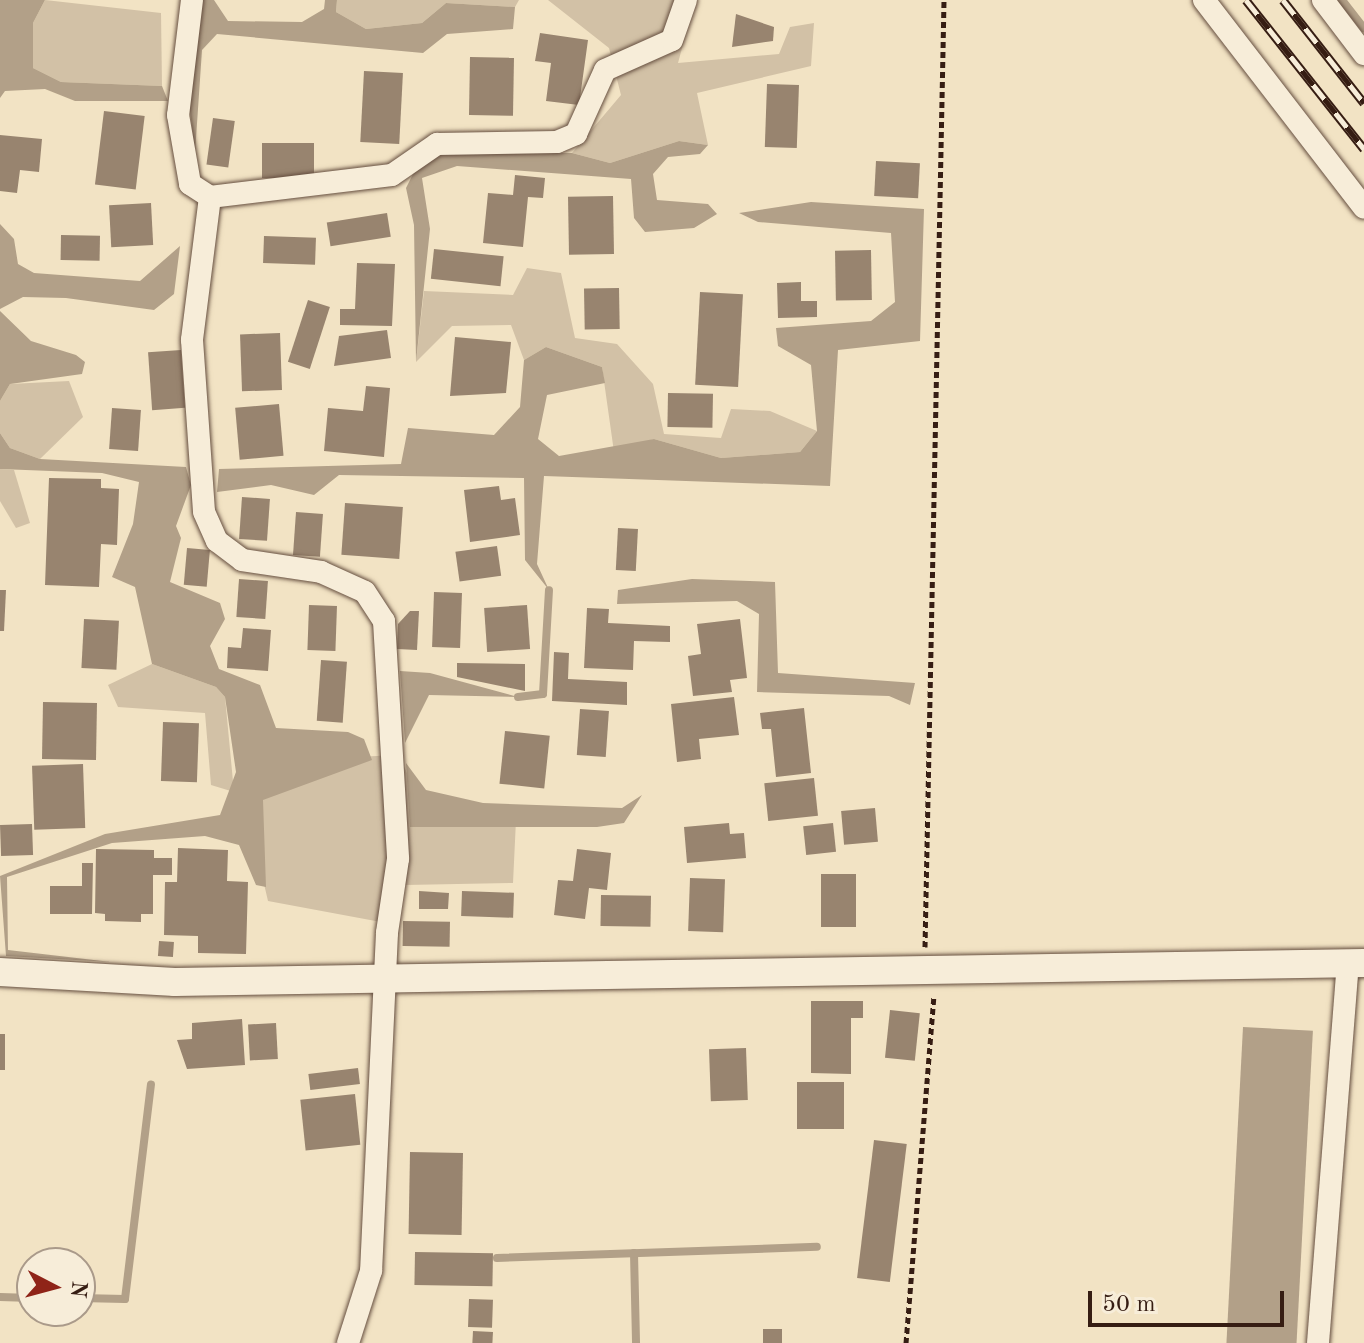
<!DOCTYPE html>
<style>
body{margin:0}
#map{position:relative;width:1364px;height:1343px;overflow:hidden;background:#f2e3c4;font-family:"Old Standard TT",serif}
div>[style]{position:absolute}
.green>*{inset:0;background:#d2c1a6}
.water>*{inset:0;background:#b2a088;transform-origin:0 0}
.stream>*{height:8px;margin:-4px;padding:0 4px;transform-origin:4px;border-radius:4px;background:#b2a088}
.building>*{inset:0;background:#98846f;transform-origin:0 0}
.path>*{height:5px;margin-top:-2.5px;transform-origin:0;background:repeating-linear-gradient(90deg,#361d13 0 6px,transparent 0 10px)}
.roads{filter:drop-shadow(0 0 2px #654e3f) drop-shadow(0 0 2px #654e3f)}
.minor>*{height:22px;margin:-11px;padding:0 11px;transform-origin:11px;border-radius:11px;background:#f7edd9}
.tertiary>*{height:28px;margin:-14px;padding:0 14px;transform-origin:14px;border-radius:14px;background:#f7edd9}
.rail>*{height:9px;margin-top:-4.5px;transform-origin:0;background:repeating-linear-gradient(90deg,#f7edd9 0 18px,#361d13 0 36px);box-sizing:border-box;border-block:2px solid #361d13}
span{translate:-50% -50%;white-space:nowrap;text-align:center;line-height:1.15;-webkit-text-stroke:6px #f7edd9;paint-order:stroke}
.north{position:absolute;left:16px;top:1247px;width:80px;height:80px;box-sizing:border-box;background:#f7edd9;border:2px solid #aa9a8a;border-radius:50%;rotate:96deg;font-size:22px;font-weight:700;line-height:32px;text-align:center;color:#361d13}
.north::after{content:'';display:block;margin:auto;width:28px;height:36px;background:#8f2418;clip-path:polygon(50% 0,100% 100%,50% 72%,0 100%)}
.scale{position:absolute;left:1088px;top:1291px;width:196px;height:36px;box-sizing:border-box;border:4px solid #361d13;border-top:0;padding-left:10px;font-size:24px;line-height:28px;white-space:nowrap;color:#361d13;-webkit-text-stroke:6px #f7edd9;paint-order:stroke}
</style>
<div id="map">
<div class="green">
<i style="clip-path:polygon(45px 0,161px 13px,162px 86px,61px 82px,33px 68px,33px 23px)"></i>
<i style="clip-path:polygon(337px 0,519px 0,515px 7px,446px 3px,422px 23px,366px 29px,336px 12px)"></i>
<i style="clip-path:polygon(548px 0,695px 0,678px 63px,779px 54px,790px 27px,814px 23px,811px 66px,697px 93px,708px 145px,679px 141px,610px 163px,572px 153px,621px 95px,609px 48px)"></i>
<i style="clip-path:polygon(527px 268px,561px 273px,575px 338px,617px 344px,653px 384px,664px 434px,721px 438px,731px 409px,770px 411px,817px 431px,800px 452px,721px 458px,654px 439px,614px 452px,602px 367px,546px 347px,524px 360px,511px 325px,452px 326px,416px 362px,424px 291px,513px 295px)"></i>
<i style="clip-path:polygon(69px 381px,83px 417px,40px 459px,10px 448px,0 433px,0 401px,10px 384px)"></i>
<i style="clip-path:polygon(0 469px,14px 470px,30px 523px,16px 528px,0 501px)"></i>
<i style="clip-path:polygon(152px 664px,216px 687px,225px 697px,234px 792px,211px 785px,205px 713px,118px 707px,108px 685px)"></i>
<i style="clip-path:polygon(399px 755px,424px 812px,516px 820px,513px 883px,405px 885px,397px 925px,268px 901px,249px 820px,265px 761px)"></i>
</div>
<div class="water">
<i style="clip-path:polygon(0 0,45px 0,33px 23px,33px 68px,61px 82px,162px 86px,168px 101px,75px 101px,45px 89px,5px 91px,0 98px)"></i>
<i style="clip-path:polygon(199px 0,214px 0,228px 21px,302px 22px,324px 9px,325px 0,337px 0,336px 12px,366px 29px,422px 23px,446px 3px,515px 7px,513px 29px,447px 34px,423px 53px,217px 34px,202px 50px,195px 153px,188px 94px)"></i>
<i style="clip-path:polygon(679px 141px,708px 145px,700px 154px,668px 157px,653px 174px,657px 200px,708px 204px,717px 214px,694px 228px,645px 232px,634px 218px,631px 179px,457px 166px,422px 178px,430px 229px,416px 362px,414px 225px,406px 188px,418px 164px,446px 153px,572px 153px,610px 163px)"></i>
<i style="clip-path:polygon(811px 202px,924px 209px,920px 341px,838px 350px,830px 486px,544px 476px,537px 564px,549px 590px,525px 560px,524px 478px,339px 475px,314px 495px,271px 485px,217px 492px,219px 469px,401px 464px,408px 428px,494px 435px,520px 407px,524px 360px,546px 347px,602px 367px,605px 383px,547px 395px,538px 439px,559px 456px,654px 439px,721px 458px,800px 452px,817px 431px,811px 365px,778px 346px,776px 328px,871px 321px,895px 302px,891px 233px,758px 222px,739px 213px)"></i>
<i style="clip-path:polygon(0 224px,14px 239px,18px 264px,34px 273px,140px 281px,180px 246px,174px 294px,154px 310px,66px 298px,23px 297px,0 309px)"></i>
<i style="clip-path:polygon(0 311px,31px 341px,76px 355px,85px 362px,82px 374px,10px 384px,0 401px)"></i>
<i style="clip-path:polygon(0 433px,10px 448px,40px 459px,186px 467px,191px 485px,176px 526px,181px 538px,170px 582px,220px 603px,225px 619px,210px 646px,219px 669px,260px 685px,276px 728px,348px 732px,364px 739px,372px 760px,263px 800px,266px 887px,256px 885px,239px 845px,205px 836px,112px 843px,7px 877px,8px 950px,111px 962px,6px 956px,0 876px,105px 834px,220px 815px,236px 772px,225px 697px,216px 687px,152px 664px,135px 587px,112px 577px,133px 524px,139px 482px,102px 473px,0 469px)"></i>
<i style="clip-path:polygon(692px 579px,775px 582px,778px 673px,915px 683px,910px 705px,889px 696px,757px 692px,759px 614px,737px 601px,617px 604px,618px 590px)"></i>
<i style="clip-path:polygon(400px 671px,430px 673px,518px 697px,429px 695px,405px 743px)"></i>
<i style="clip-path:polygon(406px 763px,426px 790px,483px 803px,622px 808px,642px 795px,624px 823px,597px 827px,410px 827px)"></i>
<i style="left:1243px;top:1027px;width:70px;height:317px;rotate:3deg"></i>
</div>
<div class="stream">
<i style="left:1342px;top:0;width:36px;rotate:52deg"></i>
<i style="left:518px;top:697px;width:25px;rotate:-7deg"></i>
<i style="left:543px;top:694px;width:104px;rotate:-86.7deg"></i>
<i style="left:634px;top:1253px;width:90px;rotate:88.7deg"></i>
<i style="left:497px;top:1258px;width:320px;rotate:-2deg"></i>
<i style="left:0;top:1297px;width:32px;rotate:2deg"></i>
<i style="left:80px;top:1298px;width:45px;rotate:1.3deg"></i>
<i style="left:125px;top:1299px;width:216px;rotate:-83.1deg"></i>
</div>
<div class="building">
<i style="clip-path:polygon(736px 14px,774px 27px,773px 41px,732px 47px)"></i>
<i style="clip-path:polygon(540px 33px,588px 40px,579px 105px,546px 101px,551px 63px,535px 61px)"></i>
<i style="left:470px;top:57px;width:44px;height:58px;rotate:1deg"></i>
<i style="left:364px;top:71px;width:39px;height:71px;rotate:3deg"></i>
<i style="left:767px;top:84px;width:32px;height:63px;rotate:2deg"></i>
<i style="left:104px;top:111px;width:41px;height:74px;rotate:7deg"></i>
<i style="left:213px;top:118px;width:22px;height:47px;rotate:8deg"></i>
<i style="clip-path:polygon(0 135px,42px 139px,39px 172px,20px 170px,17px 193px,0 191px)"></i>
<i style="left:262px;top:143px;width:52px;height:35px"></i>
<i style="left:876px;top:161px;width:44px;height:35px;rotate:3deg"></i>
<i style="clip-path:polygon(515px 175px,545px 178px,543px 198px,528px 197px,523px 247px,483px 243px,488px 193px,513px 195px)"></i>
<i style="left:613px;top:196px;width:58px;height:45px;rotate:89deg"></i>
<i style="left:151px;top:203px;width:42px;height:42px;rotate:87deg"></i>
<i style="left:387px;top:213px;width:24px;height:61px;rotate:81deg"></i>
<i style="left:61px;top:235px;width:39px;height:25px;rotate:1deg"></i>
<i style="left:264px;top:236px;width:52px;height:27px;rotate:2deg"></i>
<i style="left:434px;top:249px;width:70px;height:30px;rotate:6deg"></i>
<i style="left:871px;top:250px;width:50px;height:36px;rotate:89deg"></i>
<i style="clip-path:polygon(357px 263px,395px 264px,392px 326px,340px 325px,340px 309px,355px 309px)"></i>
<i style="clip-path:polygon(801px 282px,801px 301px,817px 301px,817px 317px,778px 318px,777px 283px)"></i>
<i style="left:619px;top:288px;width:41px;height:35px;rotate:89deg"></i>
<i style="left:700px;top:292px;width:43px;height:93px;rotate:3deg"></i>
<i style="left:308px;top:300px;width:23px;height:65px;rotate:18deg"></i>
<i style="clip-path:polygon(387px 330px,391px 358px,334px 366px,339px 336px)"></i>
<i style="left:280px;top:333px;width:57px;height:40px;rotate:88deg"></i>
<i style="clip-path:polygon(455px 337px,511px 342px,506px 393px,450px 396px)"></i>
<i style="left:181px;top:350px;width:58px;height:33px;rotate:86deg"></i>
<i style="clip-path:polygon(366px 386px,390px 388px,384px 457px,324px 451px,328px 408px,363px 411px)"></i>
<i style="left:668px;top:393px;width:45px;height:34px;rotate:1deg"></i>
<i style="left:279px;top:404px;width:52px;height:44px;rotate:85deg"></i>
<i style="left:112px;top:408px;width:29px;height:41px;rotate:4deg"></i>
<i style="clip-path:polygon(49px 478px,101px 479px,101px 488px,119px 489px,117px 545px,101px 544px,99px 587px,45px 585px)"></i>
<i style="clip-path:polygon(499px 486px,501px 500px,515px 498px,520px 535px,470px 542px,464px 490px)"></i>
<i style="left:242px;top:497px;width:28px;height:42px;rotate:4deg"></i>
<i style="left:345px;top:503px;width:58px;height:52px;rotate:4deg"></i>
<i style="left:296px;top:512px;width:27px;height:43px;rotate:4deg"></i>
<i style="left:618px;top:528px;width:20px;height:42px;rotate:3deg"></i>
<i style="left:497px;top:546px;width:30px;height:42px;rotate:82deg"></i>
<i style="left:187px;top:548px;width:23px;height:37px;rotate:5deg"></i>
<i style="left:239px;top:579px;width:29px;height:38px;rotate:4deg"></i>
<i style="clip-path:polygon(0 590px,6px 590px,4px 631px,0 631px)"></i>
<i style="left:434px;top:592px;width:28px;height:55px;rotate:2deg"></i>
<i style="left:309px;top:605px;width:28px;height:45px;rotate:2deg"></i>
<i style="left:527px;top:605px;width:44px;height:43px;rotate:86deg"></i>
<i style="clip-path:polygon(587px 608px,609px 609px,608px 623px,670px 626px,670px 642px,634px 641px,633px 670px,584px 668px)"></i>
<i style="clip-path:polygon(410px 611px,419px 611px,417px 650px,397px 649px,398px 624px)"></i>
<i style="left:84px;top:619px;width:35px;height:49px;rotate:3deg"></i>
<i style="clip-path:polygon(740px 619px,747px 678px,730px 680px,732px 692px,693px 696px,688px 656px,701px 654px,697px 624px)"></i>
<i style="clip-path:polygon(243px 628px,271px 630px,268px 671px,227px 668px,228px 647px,241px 648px)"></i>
<i style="clip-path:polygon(554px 652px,569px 653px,568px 679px,627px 682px,627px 705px,552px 701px)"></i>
<i style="left:321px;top:660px;width:26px;height:61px;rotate:4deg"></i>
<i style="clip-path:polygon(457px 663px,525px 664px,525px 691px,457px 677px)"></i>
<i style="clip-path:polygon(734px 697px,739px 735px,699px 739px,701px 759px,677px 762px,671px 704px)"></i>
<i style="left:43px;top:702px;width:54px;height:57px;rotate:1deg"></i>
<i style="clip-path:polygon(804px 708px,811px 773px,776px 777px,771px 729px,762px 729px,760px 713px)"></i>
<i style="left:580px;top:709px;width:29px;height:46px;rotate:4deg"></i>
<i style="left:163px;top:722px;width:36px;height:59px;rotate:2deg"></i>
<i style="left:505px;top:731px;width:45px;height:53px;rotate:6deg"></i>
<i style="left:83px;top:764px;width:64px;height:51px;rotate:88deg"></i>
<i style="left:814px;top:778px;width:38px;height:50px;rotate:84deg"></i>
<i style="left:875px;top:808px;width:34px;height:34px;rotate:85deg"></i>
<i style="clip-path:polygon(729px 823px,730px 834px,744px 833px,746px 858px,687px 863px,684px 827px)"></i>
<i style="left:833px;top:823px;width:29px;height:30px;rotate:84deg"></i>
<i style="left:32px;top:824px;width:31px;height:32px;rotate:88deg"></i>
<i style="clip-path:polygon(178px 848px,228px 850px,227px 881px,248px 882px,246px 954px,198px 953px,198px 936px,164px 935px,165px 882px,177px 882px)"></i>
<i style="clip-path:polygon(96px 849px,154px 850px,154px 858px,172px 858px,172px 875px,153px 875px,153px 914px,141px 914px,141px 922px,105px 921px,105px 914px,95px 913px)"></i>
<i style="clip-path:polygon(577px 849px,611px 853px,607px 890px,589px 888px,585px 919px,554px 915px,558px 880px,573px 881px)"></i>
<i style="clip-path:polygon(82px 863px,93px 863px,92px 914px,50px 914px,50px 886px,82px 886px)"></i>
<i style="left:821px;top:874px;width:35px;height:53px"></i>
<i style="left:690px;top:878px;width:35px;height:53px;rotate:2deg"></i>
<i style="clip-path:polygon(419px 891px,449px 893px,448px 909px,419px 909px)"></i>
<i style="left:462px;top:891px;width:52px;height:25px;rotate:2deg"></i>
<i style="left:601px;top:895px;width:50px;height:31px;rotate:1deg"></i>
<i style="left:403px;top:921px;width:47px;height:25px;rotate:1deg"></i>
<i style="left:159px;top:941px;width:15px;height:15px;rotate:4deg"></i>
<i style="clip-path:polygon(811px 1001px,863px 1001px,863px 1018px,851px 1018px,851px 1074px,811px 1073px)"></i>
<i style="left:890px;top:1010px;width:30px;height:48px;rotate:6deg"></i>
<i style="clip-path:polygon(242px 1019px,245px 1065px,187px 1069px,177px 1040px,192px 1039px,192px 1023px)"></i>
<i style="left:276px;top:1023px;width:36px;height:28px;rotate:87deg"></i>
<i style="left:0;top:1034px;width:5px;height:36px"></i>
<i style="left:746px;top:1048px;width:52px;height:37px;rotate:88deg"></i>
<i style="left:358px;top:1068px;width:16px;height:50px;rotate:83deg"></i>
<i style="left:797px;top:1082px;width:47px;height:47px"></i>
<i style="left:355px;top:1094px;width:51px;height:55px;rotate:84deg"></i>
<i style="left:874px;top:1140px;width:33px;height:139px;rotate:7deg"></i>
<i style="left:410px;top:1152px;width:53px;height:82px;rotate:1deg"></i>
<i style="left:415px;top:1252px;width:78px;height:33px;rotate:1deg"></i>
<i style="left:469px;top:1299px;width:24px;height:28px;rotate:2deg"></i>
<i style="left:763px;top:1329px;width:19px;height:14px"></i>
<i style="left:473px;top:1331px;width:20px;height:12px;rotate:3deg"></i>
</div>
<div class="path">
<i style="left:925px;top:947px;width:947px;rotate:-88.85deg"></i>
<i style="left:906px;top:1343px;width:348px;rotate:-85.4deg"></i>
</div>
<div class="roads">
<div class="minor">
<i style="left:192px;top:0;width:116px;rotate:96.9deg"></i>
<i style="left:178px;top:115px;width:70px;rotate:80.1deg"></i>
<i style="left:190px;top:184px;width:24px;rotate:33deg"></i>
<i style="left:210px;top:197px;width:183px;rotate:-6.9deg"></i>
<i style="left:392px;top:175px;width:55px;rotate:-34.6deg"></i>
<i style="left:437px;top:144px;width:120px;rotate:-1deg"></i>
<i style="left:557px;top:142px;width:21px;rotate:-23deg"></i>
<i style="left:576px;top:134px;width:70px;rotate:-65.6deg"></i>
<i style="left:605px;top:70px;width:73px;rotate:-24.1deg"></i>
<i style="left:672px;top:40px;width:42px;rotate:-70.7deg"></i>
<i style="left:1204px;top:0;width:262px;rotate:52.4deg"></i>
<i style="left:1323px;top:0;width:68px;rotate:52.8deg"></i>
<i style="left:210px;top:197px;width:144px;rotate:97.2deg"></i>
<i style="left:192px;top:340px;width:172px;rotate:86deg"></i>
<i style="left:204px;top:512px;width:32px;rotate:66deg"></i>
<i style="left:217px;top:541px;width:31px;rotate:37deg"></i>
<i style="left:242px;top:560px;width:80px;rotate:8.6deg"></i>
<i style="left:321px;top:572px;width:48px;rotate:24.4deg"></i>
<i style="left:365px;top:592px;width:35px;rotate:57deg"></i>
<i style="left:384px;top:621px;width:238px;rotate:86.6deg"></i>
<i style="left:398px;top:859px;width:75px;rotate:98.5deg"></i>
<i style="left:387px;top:933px;width:338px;rotate:92.7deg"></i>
<i style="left:371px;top:1271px;width:76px;rotate:107.7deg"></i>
<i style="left:1318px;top:1343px;width:380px;rotate:-85.5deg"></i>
</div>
<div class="tertiary">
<i style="left:0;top:972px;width:175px;rotate:3.3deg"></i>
<i style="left:175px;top:982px;width:1189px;rotate:-0.92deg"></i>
</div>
</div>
<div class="rail">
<i style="left:1246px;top:0;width:190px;rotate:51.6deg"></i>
<i style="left:1283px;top:0;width:131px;rotate:51.8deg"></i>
</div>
<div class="north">N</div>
<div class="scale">50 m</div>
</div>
